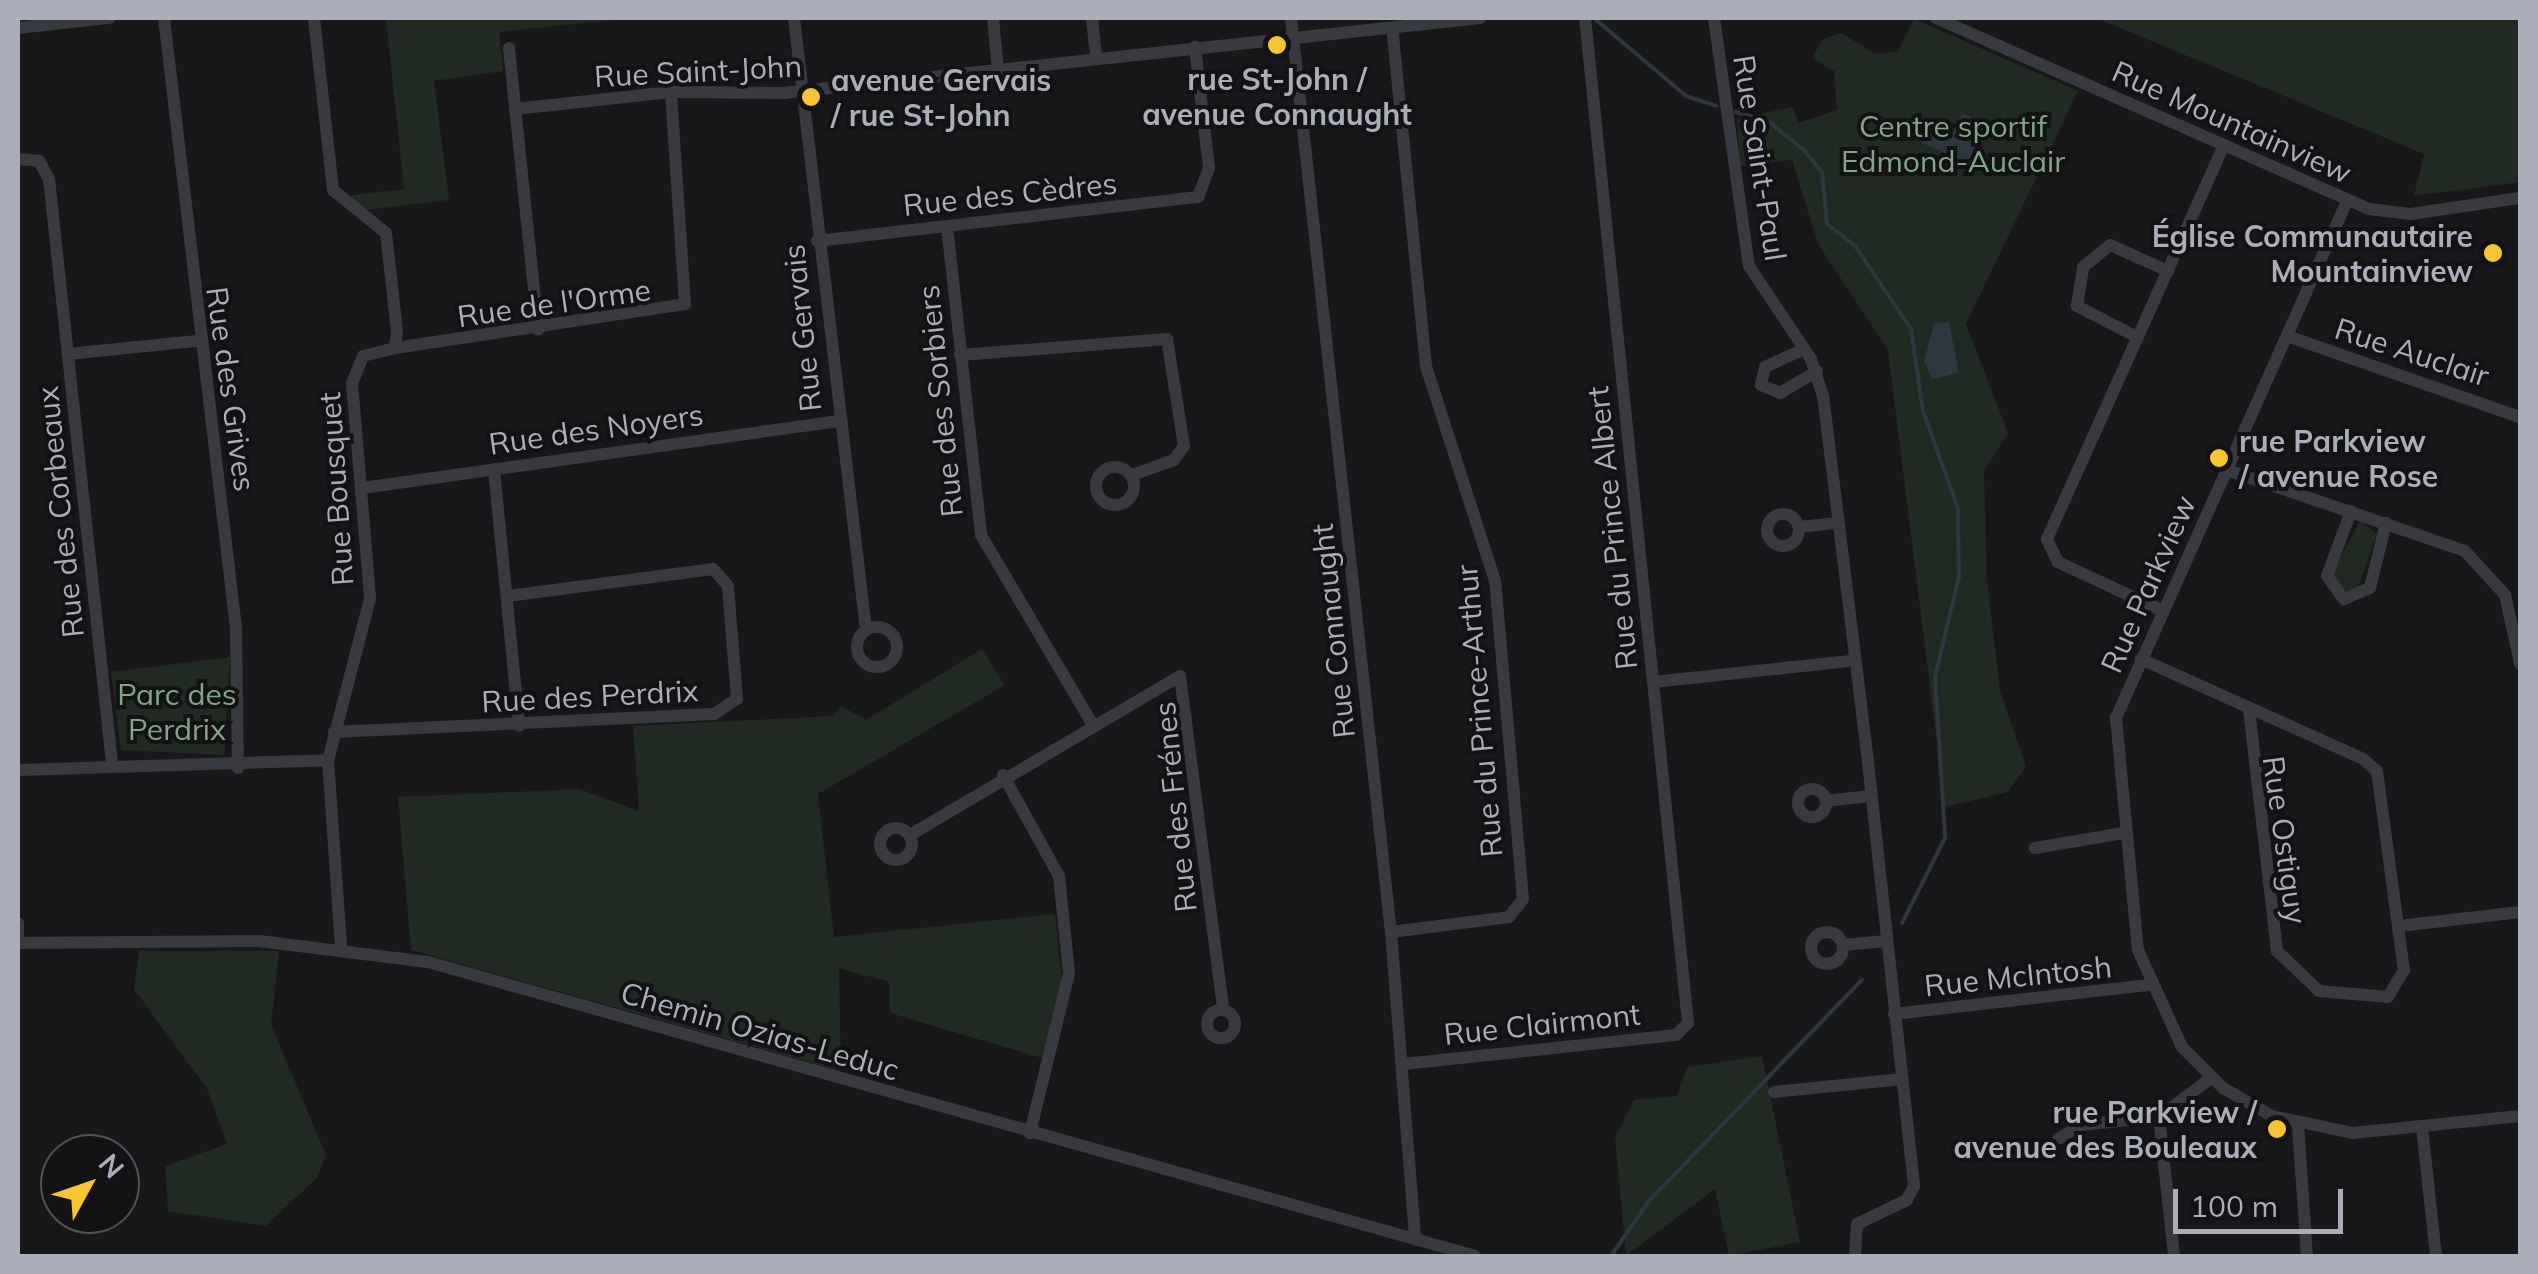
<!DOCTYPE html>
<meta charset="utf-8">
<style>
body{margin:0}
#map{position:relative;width:2538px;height:1274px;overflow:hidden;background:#18181a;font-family:Mulish,sans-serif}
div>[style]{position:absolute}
.green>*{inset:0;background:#202922}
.water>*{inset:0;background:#2e363f}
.stream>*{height:4px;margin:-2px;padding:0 2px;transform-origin:2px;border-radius:2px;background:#2e363f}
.minor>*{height:12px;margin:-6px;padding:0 6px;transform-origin:6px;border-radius:6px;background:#393a40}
.minor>.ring{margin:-6px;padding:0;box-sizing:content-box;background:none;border:12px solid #393a40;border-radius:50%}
.dots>*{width:28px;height:28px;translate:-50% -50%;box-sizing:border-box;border:5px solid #131315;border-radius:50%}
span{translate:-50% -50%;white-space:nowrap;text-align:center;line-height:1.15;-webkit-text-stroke:8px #131315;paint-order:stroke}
.street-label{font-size:30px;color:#aaaeba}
.poi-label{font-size:30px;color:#aaaeba;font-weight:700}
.left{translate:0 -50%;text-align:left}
.right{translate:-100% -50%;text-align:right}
.park-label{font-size:30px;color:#81a686}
.frame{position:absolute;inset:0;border:20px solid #aaaeba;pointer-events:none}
.north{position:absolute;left:40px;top:1134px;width:100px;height:100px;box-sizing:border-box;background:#131315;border:2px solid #4f5157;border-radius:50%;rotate:50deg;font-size:28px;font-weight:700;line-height:40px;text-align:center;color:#aaaeba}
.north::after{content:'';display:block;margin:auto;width:35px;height:45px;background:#f7c434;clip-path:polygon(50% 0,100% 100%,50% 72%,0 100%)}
.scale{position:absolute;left:2173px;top:1189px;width:170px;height:45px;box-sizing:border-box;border:5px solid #aaaeba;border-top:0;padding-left:12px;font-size:30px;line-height:35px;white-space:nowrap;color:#aaaeba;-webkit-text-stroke:8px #131315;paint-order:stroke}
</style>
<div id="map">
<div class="green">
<i style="clip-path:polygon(386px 18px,634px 18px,499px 32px,503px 71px,434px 81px,449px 200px,367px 210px,344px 196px,404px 189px)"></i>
<i style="clip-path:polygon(2096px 18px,2520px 18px,2520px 182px,2414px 196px,2424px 154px)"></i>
<i style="clip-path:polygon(1914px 19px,2078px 91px,1966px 324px,2008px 433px,1984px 471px,1987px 579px,2000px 691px,2026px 766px,2008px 792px,1945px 807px,1888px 350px,1818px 244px,1792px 160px,1740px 166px,1737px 119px,1793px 107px,1798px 123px,1837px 110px,1834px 71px,1812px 58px,1823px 39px,1841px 33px,1876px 54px,1898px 51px)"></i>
<i style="clip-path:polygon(2360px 521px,2377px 534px,2355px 596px,2334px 585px,2334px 569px)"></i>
<i style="clip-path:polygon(982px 649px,1005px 685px,818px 794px,834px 937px,1055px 914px,1062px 980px,1042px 1058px,890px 1013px,889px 982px,839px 968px,841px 1071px,411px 950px,398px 797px,579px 789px,639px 811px,633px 726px,833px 716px,841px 706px,866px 720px)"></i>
<i style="clip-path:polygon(230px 657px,224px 755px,121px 750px,111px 672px)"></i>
<i style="clip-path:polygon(139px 951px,279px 951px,271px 1025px,326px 1155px,317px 1178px,265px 1226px,168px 1211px,165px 1166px,227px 1144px,207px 1089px,134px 989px)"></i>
<i style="clip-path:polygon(1762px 1056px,1800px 1242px,1729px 1256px,1715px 1189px,1626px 1256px,1615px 1138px,1634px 1100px,1677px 1096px,1687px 1067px)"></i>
</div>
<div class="water">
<i style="clip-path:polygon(1962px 113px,1986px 124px,1968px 163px,1922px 143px,1929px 129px,1951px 139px)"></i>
<i style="clip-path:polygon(1949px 322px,1959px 373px,1932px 379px,1924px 362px,1934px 323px)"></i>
</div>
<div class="stream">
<i style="left:1595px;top:19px;width:119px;rotate:40.2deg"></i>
<i style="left:1686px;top:96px;width:32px;rotate:18deg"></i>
<i style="left:1736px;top:112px;width:34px;rotate:17deg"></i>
<i style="left:1769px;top:122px;width:45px;rotate:38.7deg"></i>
<i style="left:1804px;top:150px;width:28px;rotate:51deg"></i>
<i style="left:1822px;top:172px;width:52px;rotate:84.5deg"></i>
<i style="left:1827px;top:224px;width:36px;rotate:38deg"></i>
<i style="left:1855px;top:246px;width:100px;rotate:56deg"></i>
<i style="left:1911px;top:329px;width:83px;rotate:81.7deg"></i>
<i style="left:1923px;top:411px;width:104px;rotate:70.3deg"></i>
<i style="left:1958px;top:509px;width:68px;rotate:89.2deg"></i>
<i style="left:1959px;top:577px;width:103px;rotate:103.5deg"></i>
<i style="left:1935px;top:677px;width:161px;rotate:86.4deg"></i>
<i style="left:1945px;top:838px;width:95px;rotate:116.8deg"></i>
<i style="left:1611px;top:1256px;width:67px;rotate:-55.4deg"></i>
<i style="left:1649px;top:1201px;width:307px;rotate:-46.1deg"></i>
</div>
<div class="minor">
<i style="left:164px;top:18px;width:614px;rotate:83.27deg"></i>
<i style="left:236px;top:628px;width:140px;rotate:89.2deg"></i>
<i style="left:314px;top:18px;width:173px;rotate:83.7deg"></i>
<i style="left:333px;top:190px;width:68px;rotate:39.1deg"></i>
<i style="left:386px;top:233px;width:99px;rotate:83.6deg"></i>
<i style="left:397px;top:331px;width:17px;rotate:97deg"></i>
<i style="left:395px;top:348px;width:33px;rotate:166deg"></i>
<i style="left:363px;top:356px;width:29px;rotate:112deg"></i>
<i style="left:352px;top:383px;width:217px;rotate:85.2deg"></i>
<i style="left:370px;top:599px;width:166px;rotate:104.6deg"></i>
<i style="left:328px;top:760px;width:188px;rotate:86deg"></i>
<i style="left:794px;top:18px;width:616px;rotate:83.29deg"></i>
<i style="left:993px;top:18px;width:51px;rotate:84.4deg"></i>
<i style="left:1092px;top:18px;width:39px;rotate:84deg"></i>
<i style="left:1291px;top:18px;width:919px;rotate:83.76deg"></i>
<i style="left:1391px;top:932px;width:309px;rotate:85.5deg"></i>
<i style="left:1714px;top:18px;width:250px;rotate:82deg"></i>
<i style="left:1749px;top:266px;width:112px;rotate:56.3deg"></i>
<i style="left:1811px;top:359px;width:38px;rotate:72deg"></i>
<i style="left:1823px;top:395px;width:370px;rotate:83deg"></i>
<i style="left:1868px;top:762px;width:426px;rotate:83.8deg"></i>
<i style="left:1914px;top:1186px;width:16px;rotate:117deg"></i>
<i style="left:1907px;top:1200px;width:55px;rotate:154.4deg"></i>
<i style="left:1857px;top:1224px;width:32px;rotate:94deg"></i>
<i style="left:1936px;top:18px;width:473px;rotate:23.8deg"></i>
<i style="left:2369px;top:209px;width:42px;rotate:6.8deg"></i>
<i style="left:2411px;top:214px;width:110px;rotate:-8.4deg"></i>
<i style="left:18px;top:28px;width:92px;rotate:-6.3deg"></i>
<i style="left:509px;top:48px;width:283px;rotate:84.1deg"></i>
<i style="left:515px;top:109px;width:157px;rotate:-6.2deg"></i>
<i style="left:671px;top:92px;width:112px;rotate:0.5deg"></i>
<i style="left:783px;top:93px;width:701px;rotate:-6.14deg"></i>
<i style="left:18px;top:159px;width:21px;rotate:5deg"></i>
<i style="left:39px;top:161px;width:21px;rotate:61deg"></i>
<i style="left:49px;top:179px;width:588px;rotate:83.85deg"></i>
<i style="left:2347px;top:201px;width:566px;rotate:114.08deg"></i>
<i style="left:2116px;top:718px;width:233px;rotate:84.6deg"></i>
<i style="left:2138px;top:950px;width:107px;rotate:65.6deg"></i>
<i style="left:2182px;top:1047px;width:58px;rotate:45deg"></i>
<i style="left:2223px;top:1088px;width:56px;rotate:29.7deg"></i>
<i style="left:2272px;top:1116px;width:83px;rotate:11.9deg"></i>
<i style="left:2353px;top:1133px;width:168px;rotate:-5.8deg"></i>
<i style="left:947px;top:226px;width:311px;rotate:83.7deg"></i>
<i style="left:981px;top:535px;width:217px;rotate:59.5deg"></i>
<i style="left:817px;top:241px;width:384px;rotate:-6.6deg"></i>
<i style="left:1198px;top:197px;width:31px;rotate:-69deg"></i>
<i style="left:1209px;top:168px;width:122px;rotate:-96.6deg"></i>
<i style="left:2287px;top:336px;width:247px;rotate:19.2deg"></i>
<i style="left:2137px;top:337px;width:68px;rotate:-152.7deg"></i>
<i style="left:2077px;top:306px;width:39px;rotate:-81deg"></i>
<i style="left:2083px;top:267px;width:35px;rotate:-39deg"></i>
<i style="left:2110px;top:245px;width:64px;rotate:24.1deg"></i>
<i style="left:395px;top:348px;width:293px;rotate:-8.6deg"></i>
<i style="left:685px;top:304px;width:212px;rotate:-93.8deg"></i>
<i style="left:1804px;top:349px;width:43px;rotate:155.2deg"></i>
<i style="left:1765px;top:367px;width:18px;rotate:103deg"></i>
<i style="left:1761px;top:385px;width:21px;rotate:23deg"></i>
<i style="left:1780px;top:393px;width:43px;rotate:-30.7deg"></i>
<i style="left:68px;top:354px;width:130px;rotate:-5.8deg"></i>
<i style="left:960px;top:355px;width:208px;rotate:-4.4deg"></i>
<i style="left:1167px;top:339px;width:108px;rotate:81deg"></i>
<i style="left:1184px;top:446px;width:17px;rotate:126deg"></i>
<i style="left:1174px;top:460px;width:45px;rotate:160.3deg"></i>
<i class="ring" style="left:1096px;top:467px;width:26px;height:26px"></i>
<i style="left:494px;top:469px;width:258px;rotate:84.4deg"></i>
<i style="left:2227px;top:470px;width:251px;rotate:18.8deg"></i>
<i style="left:2465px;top:551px;width:59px;rotate:47.7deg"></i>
<i style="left:2505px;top:595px;width:70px;rotate:77.6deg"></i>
<i style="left:362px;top:488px;width:480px;rotate:-8deg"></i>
<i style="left:2351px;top:511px;width:69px;rotate:110.3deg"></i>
<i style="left:2327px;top:576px;width:29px;rotate:54deg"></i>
<i style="left:2344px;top:599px;width:28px;rotate:-23deg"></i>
<i style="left:2370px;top:588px;width:67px;rotate:-76.2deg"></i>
<i class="ring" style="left:1767px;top:514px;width:20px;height:20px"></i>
<i style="left:1799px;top:527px;width:37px;rotate:-6deg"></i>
<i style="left:2163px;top:611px;width:116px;rotate:-155deg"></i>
<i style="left:2058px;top:562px;width:25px;rotate:-116deg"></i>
<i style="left:2047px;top:539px;width:430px;rotate:-65.8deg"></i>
<i class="ring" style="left:857px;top:627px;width:28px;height:28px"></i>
<i style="left:2141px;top:659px;width:243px;rotate:24.2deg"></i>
<i style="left:2363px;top:759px;width:18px;rotate:41deg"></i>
<i style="left:2377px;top:771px;width:201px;rotate:82.3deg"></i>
<i style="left:2404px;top:970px;width:31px;rotate:121deg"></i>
<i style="left:2388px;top:997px;width:69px;rotate:-175deg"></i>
<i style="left:2319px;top:991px;width:58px;rotate:-136.4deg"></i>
<i style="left:2277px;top:951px;width:245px;rotate:-96.6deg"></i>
<i style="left:1653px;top:682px;width:199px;rotate:-6.1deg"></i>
<i style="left:334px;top:732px;width:380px;rotate:-2.7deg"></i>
<i style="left:714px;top:714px;width:27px;rotate:-33deg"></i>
<i style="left:737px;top:699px;width:113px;rotate:-94.6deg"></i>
<i style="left:728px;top:586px;width:23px;rotate:-131deg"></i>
<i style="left:713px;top:569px;width:208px;rotate:172.5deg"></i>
<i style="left:18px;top:770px;width:310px;rotate:-1.8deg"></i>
<i style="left:1003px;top:775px;width:115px;rotate:61deg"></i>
<i style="left:1059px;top:876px;width:98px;rotate:84.1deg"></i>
<i style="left:1069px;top:973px;width:165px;rotate:103.7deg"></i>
<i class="ring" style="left:1798px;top:789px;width:16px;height:16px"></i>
<i style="left:1826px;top:801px;width:45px;rotate:-6.3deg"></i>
<i class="ring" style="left:880px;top:828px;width:20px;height:20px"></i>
<i style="left:910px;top:835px;width:313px;rotate:-30.5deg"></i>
<i style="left:1180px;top:676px;width:336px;rotate:82.6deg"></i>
<i style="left:2035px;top:848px;width:90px;rotate:-9.6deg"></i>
<i style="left:18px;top:923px;width:20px;rotate:90deg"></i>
<i style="left:2399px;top:926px;width:122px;rotate:-6.6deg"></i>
<i class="ring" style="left:1811px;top:932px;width:20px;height:20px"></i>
<i style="left:1391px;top:932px;width:119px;rotate:-7.2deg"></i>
<i style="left:1509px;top:917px;width:23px;rotate:-52deg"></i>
<i style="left:1523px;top:899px;width:319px;rotate:-95deg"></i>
<i style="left:1495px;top:581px;width:226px;rotate:-107.8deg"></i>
<i style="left:1426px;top:366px;width:340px;rotate:-95.7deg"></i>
<i style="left:18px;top:943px;width:241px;rotate:-0.5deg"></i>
<i style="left:259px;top:941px;width:170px;rotate:7.1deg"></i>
<i style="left:428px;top:962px;width:1087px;rotate:15.68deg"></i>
<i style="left:1843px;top:945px;width:43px;rotate:-5.3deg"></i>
<i class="ring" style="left:1207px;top:1010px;width:16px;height:16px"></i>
<i style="left:1894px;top:1014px;width:255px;rotate:-6.5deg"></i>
<i style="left:1404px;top:1064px;width:274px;rotate:-6.1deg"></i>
<i style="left:1676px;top:1035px;width:17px;rotate:-45deg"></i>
<i style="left:1688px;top:1023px;width:1010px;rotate:-95.85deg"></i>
<i style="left:1774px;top:1092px;width:129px;rotate:-5.8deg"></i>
<i style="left:2159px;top:1117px;width:140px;rotate:83.8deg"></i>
<i style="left:2298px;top:1125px;width:131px;rotate:86.1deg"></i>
<i style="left:2422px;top:1127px;width:130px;rotate:83.8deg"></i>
<i style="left:2058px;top:1139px;width:27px;rotate:-31deg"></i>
<i style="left:2081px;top:1125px;width:78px;rotate:-5.9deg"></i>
<i style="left:2159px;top:1117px;width:65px;rotate:-36.9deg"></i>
</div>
<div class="dots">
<i style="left:1277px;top:45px;background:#f7c434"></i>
<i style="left:811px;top:97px;background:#f7c434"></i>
<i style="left:2493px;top:253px;background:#f7c434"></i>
<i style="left:2219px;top:458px;background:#f7c434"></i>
<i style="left:2277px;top:1129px;background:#f7c434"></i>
</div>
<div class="street-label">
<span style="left:698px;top:71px;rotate:-3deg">Rue Saint-John</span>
<span style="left:2232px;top:122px;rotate:24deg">Rue Mountainview</span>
<span style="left:1760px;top:158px;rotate:81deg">Rue Saint-Paul</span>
<span style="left:1010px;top:194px;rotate:-6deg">Rue des Cèdres</span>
<span style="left:554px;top:303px;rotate:-8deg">Rue de l'Orme</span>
<span style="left:802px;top:328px;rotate:-96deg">Rue Gervais</span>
<span style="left:2412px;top:352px;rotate:18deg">Rue Auclair</span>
<span style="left:231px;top:389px;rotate:82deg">Rue des Grives</span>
<span style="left:940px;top:401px;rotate:-96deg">Rue des Sorbiers</span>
<span style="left:596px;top:429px;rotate:-8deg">Rue des Noyers</span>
<span style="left:336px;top:489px;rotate:-94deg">Rue Bousquet</span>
<span style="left:60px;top:512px;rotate:-96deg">Rue des Corbeaux</span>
<span style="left:1612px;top:528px;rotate:-96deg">Rue du Prince Albert</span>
<span style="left:2148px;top:584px;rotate:-66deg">Rue Parkview</span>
<span style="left:1333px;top:631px;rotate:-96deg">Rue Connaught</span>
<span style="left:590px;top:696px;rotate:-3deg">Rue des Perdrix</span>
<span style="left:1479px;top:711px;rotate:-95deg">Rue du Prince-Arthur</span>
<span style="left:1175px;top:807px;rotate:-96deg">Rue des Frénes</span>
<span style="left:2285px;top:840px;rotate:82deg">Rue Ostiguy</span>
<span style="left:2018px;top:976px;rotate:-6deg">Rue McIntosh</span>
<span style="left:1542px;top:1024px;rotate:-6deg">Rue Clairmont</span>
<span style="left:760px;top:1031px;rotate:16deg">Chemin Ozias-Leduc</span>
</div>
<div class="poi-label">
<span style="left:1277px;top:96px">rue St-John /<br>avenue Connaught</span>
<span class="left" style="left:831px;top:97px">avenue Gervais<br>/ rue St-John</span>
<span class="right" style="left:2473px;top:253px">Église Communautaire<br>Mountainview</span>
<span class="left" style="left:2239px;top:458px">rue Parkview<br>/ avenue Rose</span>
<span class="right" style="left:2257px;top:1129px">rue Parkview /<br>avenue des Bouleaux</span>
</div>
<div class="park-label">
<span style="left:1953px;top:143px">Centre sportif<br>Edmond-Auclair</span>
<span style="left:177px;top:711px">Parc des<br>Perdrix</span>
</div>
<div class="frame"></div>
<div class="north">N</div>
<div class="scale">100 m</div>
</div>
